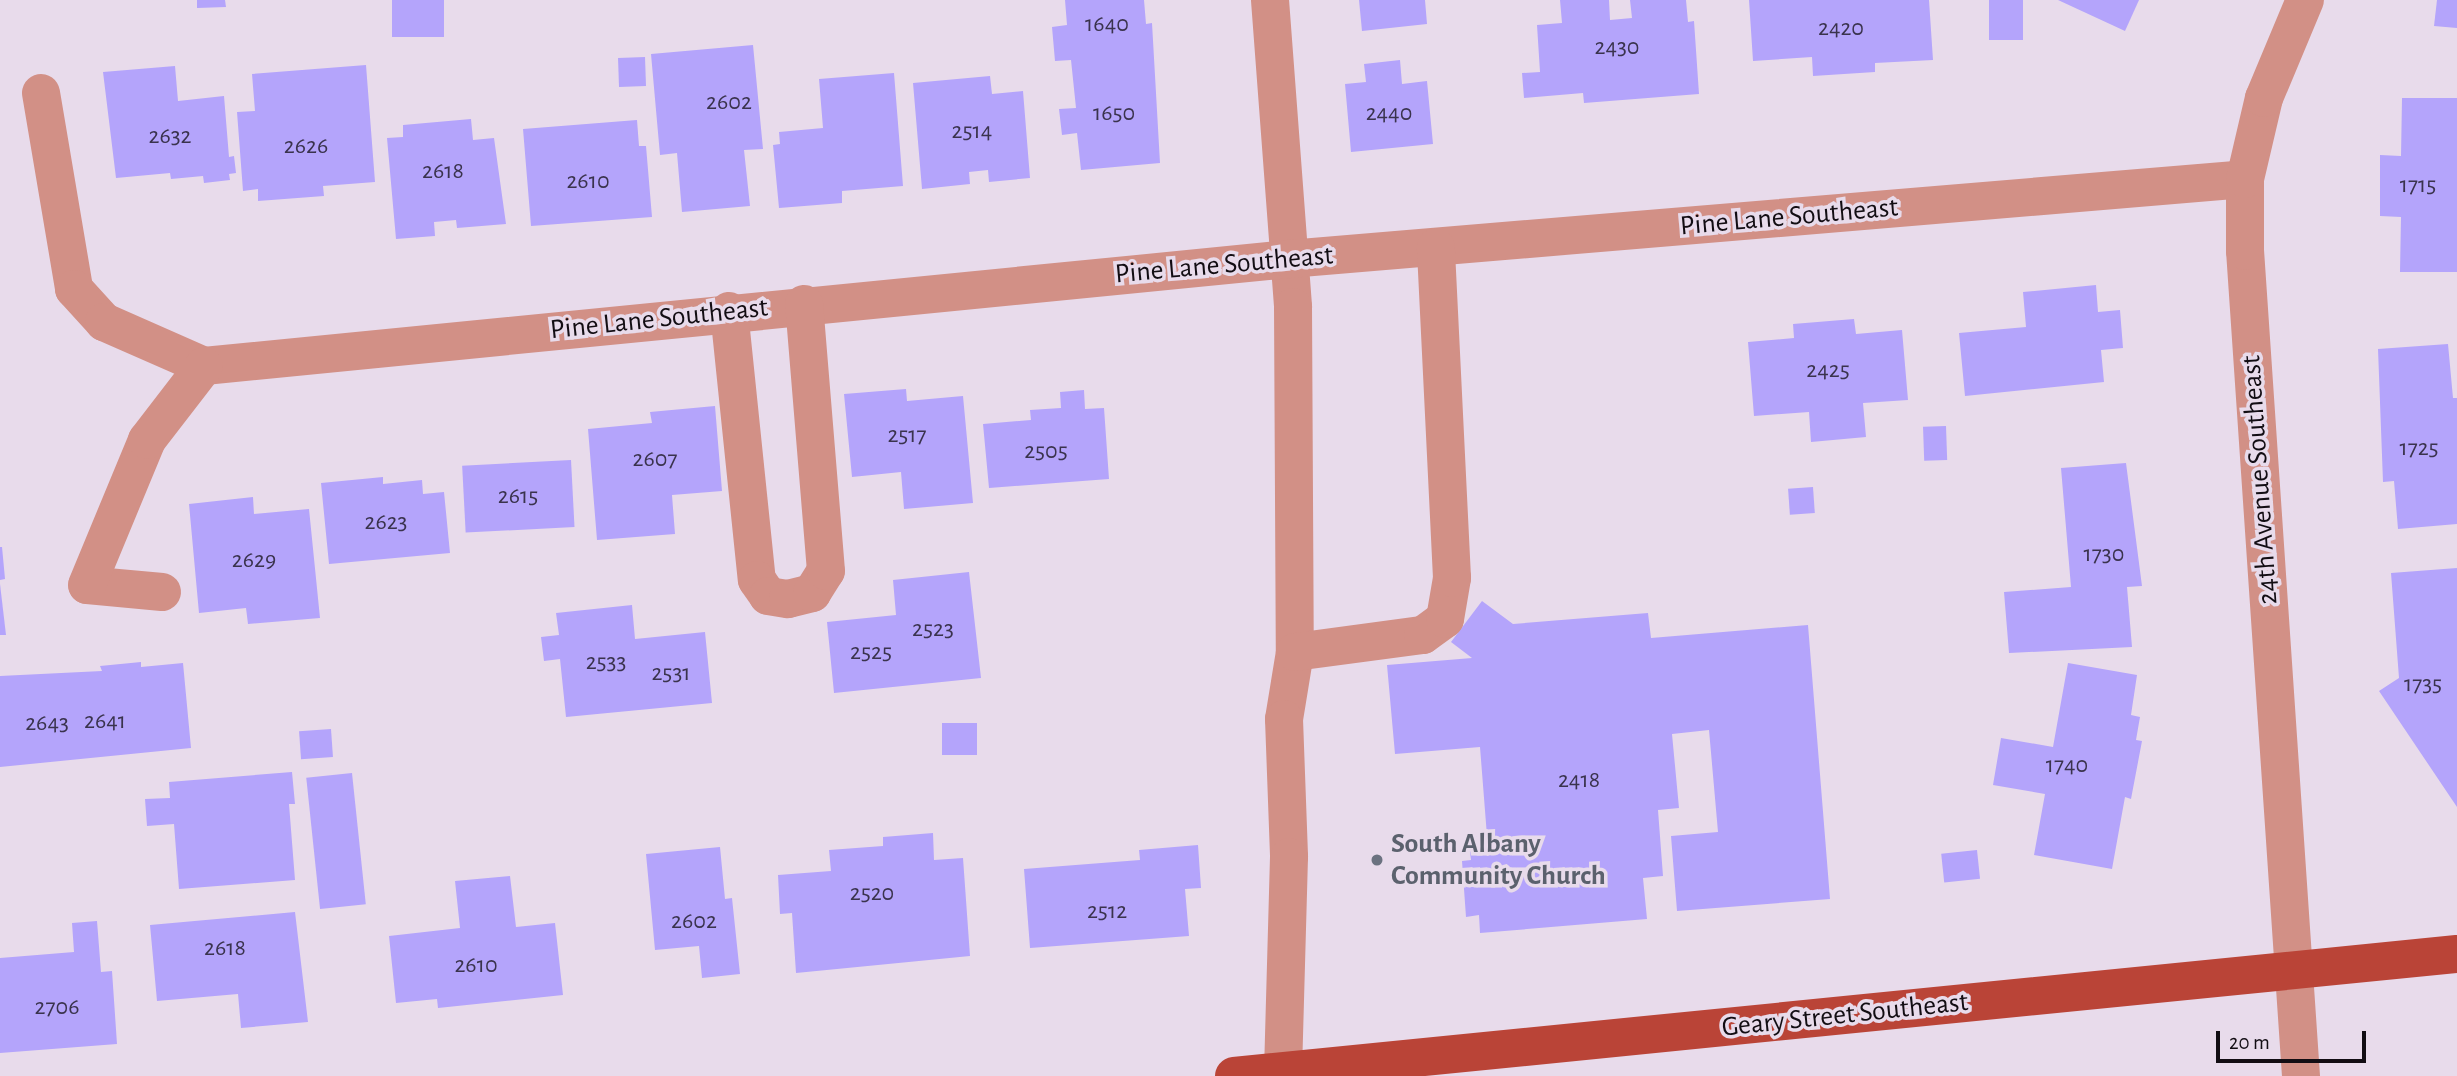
<!DOCTYPE html>
<style>
body{margin:0}
#map{position:relative;width:2457px;height:1076px;overflow:hidden;background:#e8dbeb;font-family:"Alegreya Sans",sans-serif}
div>[style]{position:absolute}
.building>*{inset:0;background:#b4a4fb;transform-origin:0 0}
.minor>*{height:38px;margin:-19px;padding:0 19px;transform-origin:19px;border-radius:19px;background:#d29086}
.major>*{height:38px;margin:-19px;padding:0 19px;transform-origin:19px;border-radius:19px;background:#ba4437}
.dots>*{width:19px;height:19px;translate:-50% -50%;box-sizing:border-box;border:4px solid #e8dbeb;border-radius:50%}
span{translate:-50% -50%;white-space:nowrap;text-align:center;line-height:1.15;-webkit-text-stroke:7px #e8dbeb;paint-order:stroke}
.number-label{font-size:24px;color:#3a334d}
.number-label span{-webkit-text-stroke-width:0}
.street-label{font-size:28px;color:#120d13}
.worship-label{font-size:28px;color:#5b616d;font-weight:700}
.left{translate:0 -50%;text-align:left}
.scale{position:absolute;left:2216px;top:1031px;width:150px;height:32px;box-sizing:border-box;border:4px solid #120d13;border-top:0;padding-left:9px;font-size:21px;line-height:24px;white-space:nowrap;color:#120d13;-webkit-text-stroke:5px #e8dbeb;paint-order:stroke}
</style>
<div id="map">
<div class="building">
<i style="clip-path:polygon(197px 0,225px 0,226px 7px,197px 8px)"></i>
<i style="left:392px;top:0;width:52px;height:37px"></i>
<i style="clip-path:polygon(1065px 0,1144px 0,1146px 24px,1152px 23px,1160px 163px,1081px 170px,1077px 133px,1062px 135px,1059px 109px,1076px 108px,1071px 60px,1055px 61px,1052px 27px,1067px 25px)"></i>
<i style="clip-path:polygon(1359px 0,1425px 0,1427px 24px,1362px 31px)"></i>
<i style="clip-path:polygon(1560px 0,1609px 0,1610px 20px,1632px 18px,1630px 0,1686px 0,1688px 22px,1694px 21px,1699px 94px,1584px 103px,1583px 93px,1524px 98px,1522px 73px,1540px 72px,1537px 25px,1562px 23px)"></i>
<i style="clip-path:polygon(1749px 0,1929px 0,1933px 60px,1875px 63px,1875px 72px,1813px 76px,1812px 57px,1753px 61px)"></i>
<i style="left:1989px;top:0;width:34px;height:40px"></i>
<i style="clip-path:polygon(2058px 0,2139px 0,2125px 31px)"></i>
<i style="clip-path:polygon(2437px 0,2457px 0,2457px 28px,2434px 26px)"></i>
<i style="clip-path:polygon(753px 45px,763px 149px,744px 150px,750px 206px,682px 212px,677px 153px,660px 155px,651px 54px)"></i>
<i style="left:645px;top:57px;width:29px;height:27px;rotate:88deg"></i>
<i style="clip-path:polygon(1400px 60px,1402px 84px,1427px 81px,1433px 144px,1351px 152px,1345px 84px,1366px 82px,1364px 64px)"></i>
<i style="clip-path:polygon(366px 65px,375px 182px,323px 186px,324px 196px,258px 201px,258px 189px,243px 191px,237px 112px,255px 111px,252px 74px)"></i>
<i style="clip-path:polygon(175px 66px,178px 101px,224px 96px,229px 157px,234px 156px,236px 173px,229px 174px,230px 180px,204px 183px,203px 176px,171px 179px,170px 173px,116px 178px,103px 72px)"></i>
<i style="clip-path:polygon(894px 73px,903px 186px,842px 191px,842px 203px,779px 208px,773px 145px,780px 144px,779px 132px,823px 128px,819px 79px)"></i>
<i style="clip-path:polygon(990px 76px,992px 94px,1023px 91px,1030px 178px,989px 182px,988px 170px,969px 172px,970px 184px,922px 189px,913px 83px)"></i>
<i style="clip-path:polygon(2402px 98px,2457px 98px,2457px 272px,2400px 272px,2401px 217px,2380px 216px,2380px 155px,2401px 156px)"></i>
<i style="clip-path:polygon(471px 119px,473px 140px,494px 138px,506px 224px,457px 228px,456px 220px,434px 222px,435px 236px,396px 239px,387px 138px,403px 137px,403px 125px)"></i>
<i style="clip-path:polygon(637px 120px,639px 146px,646px 146px,652px 217px,531px 226px,523px 129px)"></i>
<i style="clip-path:polygon(2096px 285px,2098px 312px,2120px 310px,2123px 348px,2101px 350px,2104px 382px,1965px 396px,1959px 333px,2026px 327px,2023px 292px)"></i>
<i style="clip-path:polygon(1854px 319px,1856px 334px,1902px 330px,1908px 400px,1863px 403px,1866px 437px,1811px 442px,1809px 412px,1754px 416px,1748px 342px,1794px 338px,1793px 324px)"></i>
<i style="clip-path:polygon(2448px 344px,2453px 398px,2457px 398px,2457px 524px,2398px 529px,2394px 481px,2383px 482px,2378px 349px)"></i>
<i style="clip-path:polygon(906px 389px,907px 401px,963px 396px,973px 503px,904px 509px,901px 472px,852px 477px,844px 394px)"></i>
<i style="clip-path:polygon(1084px 390px,1085px 409px,1104px 408px,1109px 479px,989px 488px,983px 424px,1031px 420px,1030px 410px,1061px 408px,1060px 392px)"></i>
<i style="clip-path:polygon(715px 406px,722px 491px,672px 495px,675px 534px,597px 540px,588px 429px,652px 423px,650px 412px)"></i>
<i style="left:1946px;top:426px;width:34px;height:23px;rotate:88deg"></i>
<i style="left:571px;top:460px;width:67px;height:109px;rotate:87deg"></i>
<i style="clip-path:polygon(2126px 463px,2142px 586px,2127px 587px,2132px 647px,2009px 653px,2004px 592px,2071px 587px,2061px 468px)"></i>
<i style="clip-path:polygon(383px 477px,383px 484px,422px 480px,423px 494px,444px 492px,450px 553px,329px 564px,321px 483px)"></i>
<i style="left:1813px;top:487px;width:26px;height:25px;rotate:86deg"></i>
<i style="clip-path:polygon(253px 497px,254px 514px,309px 509px,320px 618px,248px 624px,246px 608px,199px 613px,189px 504px)"></i>
<i style="clip-path:polygon(0 547px,2px 547px,5px 579px,0 580px)"></i>
<i style="clip-path:polygon(2457px 568px,2457px 807px,2379px 691px,2399px 678px,2391px 573px)"></i>
<i style="clip-path:polygon(969px 572px,981px 678px,834px 693px,827px 622px,896px 615px,893px 580px)"></i>
<i style="clip-path:polygon(0 584px,6px 635px,0 635px)"></i>
<i style="clip-path:polygon(1482px 601px,1513px 624px,1648px 613px,1651px 638px,1808px 625px,1830px 899px,1677px 911px,1671px 836px,1718px 832px,1709px 730px,1672px 734px,1679px 808px,1658px 810px,1663px 876px,1643px 878px,1647px 919px,1480px 933px,1479px 915px,1466px 917px,1462px 861px,1471px 860px,1468px 837px,1487px 836px,1480px 747px,1395px 754px,1387px 665px,1472px 658px,1451px 642px)"></i>
<i style="clip-path:polygon(632px 605px,635px 639px,705px 632px,712px 703px,566px 717px,560px 659px,544px 661px,541px 637px,559px 635px,556px 613px)"></i>
<i style="clip-path:polygon(141px 662px,141px 667px,183px 663px,191px 748px,0 767px,0 676px,102px 671px,100px 666px)"></i>
<i style="clip-path:polygon(2068px 663px,2137px 675px,2131px 715px,2140px 717px,2136px 740px,2142px 741px,2131px 799px,2125px 797px,2112px 869px,2034px 855px,2045px 794px,1993px 785px,2001px 738px,2053px 747px)"></i>
<i style="left:977px;top:723px;width:32px;height:35px;rotate:90deg"></i>
<i style="left:331px;top:729px;width:28px;height:32px;rotate:86deg"></i>
<i style="clip-path:polygon(292px 772px,295px 804px,289px 804px,295px 880px,179px 889px,174px 824px,147px 826px,145px 799px,170px 798px,169px 782px)"></i>
<i style="left:352px;top:773px;width:132px;height:46px;rotate:84deg"></i>
<i style="clip-path:polygon(933px 833px,934px 860px,963px 858px,970px 956px,796px 973px,792px 913px,780px 914px,778px 875px,831px 871px,829px 850px,883px 846px,883px 837px)"></i>
<i style="clip-path:polygon(1198px 845px,1201px 888px,1185px 889px,1189px 936px,1030px 948px,1024px 869px,1140px 860px,1139px 850px)"></i>
<i style="clip-path:polygon(720px 847px,725px 899px,732px 898px,740px 974px,702px 978px,699px 946px,655px 950px,646px 854px)"></i>
<i style="left:1977px;top:850px;width:29px;height:36px;rotate:84deg"></i>
<i style="clip-path:polygon(510px 876px,516px 927px,555px 923px,563px 995px,438px 1008px,437px 999px,396px 1003px,389px 936px,460px 928px,455px 881px)"></i>
<i style="clip-path:polygon(295px 912px,308px 1022px,241px 1028px,238px 994px,157px 1001px,150px 925px)"></i>
<i style="clip-path:polygon(97px 921px,101px 972px,112px 971px,117px 1044px,0 1053px,0 958px,74px 952px,72px 923px)"></i>
</div>
<div class="minor">
<i style="left:1270px;top:0;width:308px;rotate:85.7deg"></i>
<i style="left:1293px;top:307px;width:345px;rotate:89.7deg"></i>
<i style="left:1295px;top:652px;width:68px;rotate:99.3deg"></i>
<i style="left:1284px;top:719px;width:138px;rotate:87.9deg"></i>
<i style="left:1289px;top:857px;width:214px;rotate:91.6deg"></i>
<i style="left:41px;top:93px;width:199px;rotate:80.4deg"></i>
<i style="left:74px;top:289px;width:45px;rotate:47.7deg"></i>
<i style="left:104px;top:322px;width:109px;rotate:23.7deg"></i>
<i style="left:204px;top:366px;width:1090px;rotate:-5.63deg"></i>
<i style="left:1289px;top:259px;width:959px;rotate:-4.78deg"></i>
<i style="left:729px;top:311px;width:270px;rotate:84.1deg"></i>
<i style="left:757px;top:580px;width:19px;rotate:55deg"></i>
<i style="left:768px;top:596px;width:20px;rotate:9deg"></i>
<i style="left:788px;top:599px;width:25px;rotate:-14deg"></i>
<i style="left:812px;top:593px;width:26px;rotate:-58deg"></i>
<i style="left:826px;top:571px;width:268px;rotate:-94.7deg"></i>
<i style="left:162px;top:592px;width:75px;rotate:-174.7deg"></i>
<i style="left:87px;top:585px;width:157px;rotate:-67.5deg"></i>
<i style="left:147px;top:440px;width:93px;rotate:-52.4deg"></i>
<i style="left:1295px;top:652px;width:129px;rotate:-7.6deg"></i>
<i style="left:1423px;top:635px;width:27px;rotate:-36deg"></i>
<i style="left:1445px;top:619px;width:42px;rotate:-80.3deg"></i>
<i style="left:1452px;top:578px;width:331px;rotate:-92.8deg"></i>
<i style="left:2301px;top:1076px;width:827px;rotate:-93.88deg"></i>
<i style="left:2245px;top:251px;width:72px;rotate:-90deg"></i>
<i style="left:2245px;top:179px;width:83px;rotate:-76.8deg"></i>
<i style="left:2264px;top:98px;width:106px;rotate:-67.3deg"></i>
</div>
<div class="major">
<i style="left:1234px;top:1076px;width:1229px;rotate:-5.7deg"></i>
</div>
<div class="dots">
<i style="left:1377px;top:860px;background:#6b7280"></i>
</div>
<div class="number-label">
<span style="left:1107px;top:25px">1640</span>
<span style="left:1841px;top:29px">2420</span>
<span style="left:1617px;top:48px">2430</span>
<span style="left:729px;top:103px">2602</span>
<span style="left:1114px;top:114px">1650</span>
<span style="left:1389px;top:114px">2440</span>
<span style="left:972px;top:132px">2514</span>
<span style="left:170px;top:137px">2632</span>
<span style="left:306px;top:147px">2626</span>
<span style="left:443px;top:172px">2618</span>
<span style="left:588px;top:182px">2610</span>
<span style="left:2418px;top:186px">1715</span>
<span style="left:1828px;top:371px">2425</span>
<span style="left:907px;top:436px">2517</span>
<span style="left:2419px;top:449px">1725</span>
<span style="left:1046px;top:452px">2505</span>
<span style="left:655px;top:460px">2607</span>
<span style="left:518px;top:497px">2615</span>
<span style="left:386px;top:523px">2623</span>
<span style="left:2104px;top:555px">1730</span>
<span style="left:254px;top:561px">2629</span>
<span style="left:933px;top:630px">2523</span>
<span style="left:871px;top:653px">2525</span>
<span style="left:606px;top:663px">2533</span>
<span style="left:671px;top:674px">2531</span>
<span style="left:2423px;top:685px">1735</span>
<span style="left:105px;top:722px">2641</span>
<span style="left:47px;top:724px">2643</span>
<span style="left:2067px;top:766px">1740</span>
<span style="left:1579px;top:781px">2418</span>
<span style="left:872px;top:894px">2520</span>
<span style="left:1107px;top:912px">2512</span>
<span style="left:694px;top:922px">2602</span>
<span style="left:225px;top:949px">2618</span>
<span style="left:476px;top:966px">2610</span>
<span style="left:57px;top:1008px">2706</span>
</div>
<div class="street-label">
<span style="left:1789px;top:217px;rotate:-5deg">Pine Lane Southeast</span>
<span style="left:1224px;top:265px;rotate:-5deg">Pine Lane Southeast</span>
<span style="left:659px;top:319px;rotate:-6deg">Pine Lane Southeast</span>
<span style="left:2260px;top:480px;rotate:-94deg">24th Avenue Southeast</span>
<span style="left:1845px;top:1015px;rotate:-6deg">Geary Street Southeast</span>
</div>
<div class="worship-label">
<span class="left" style="left:1391px;top:860px">South Albany<br>Community Church</span>
</div>
<div class="scale">20 m</div>
</div>
